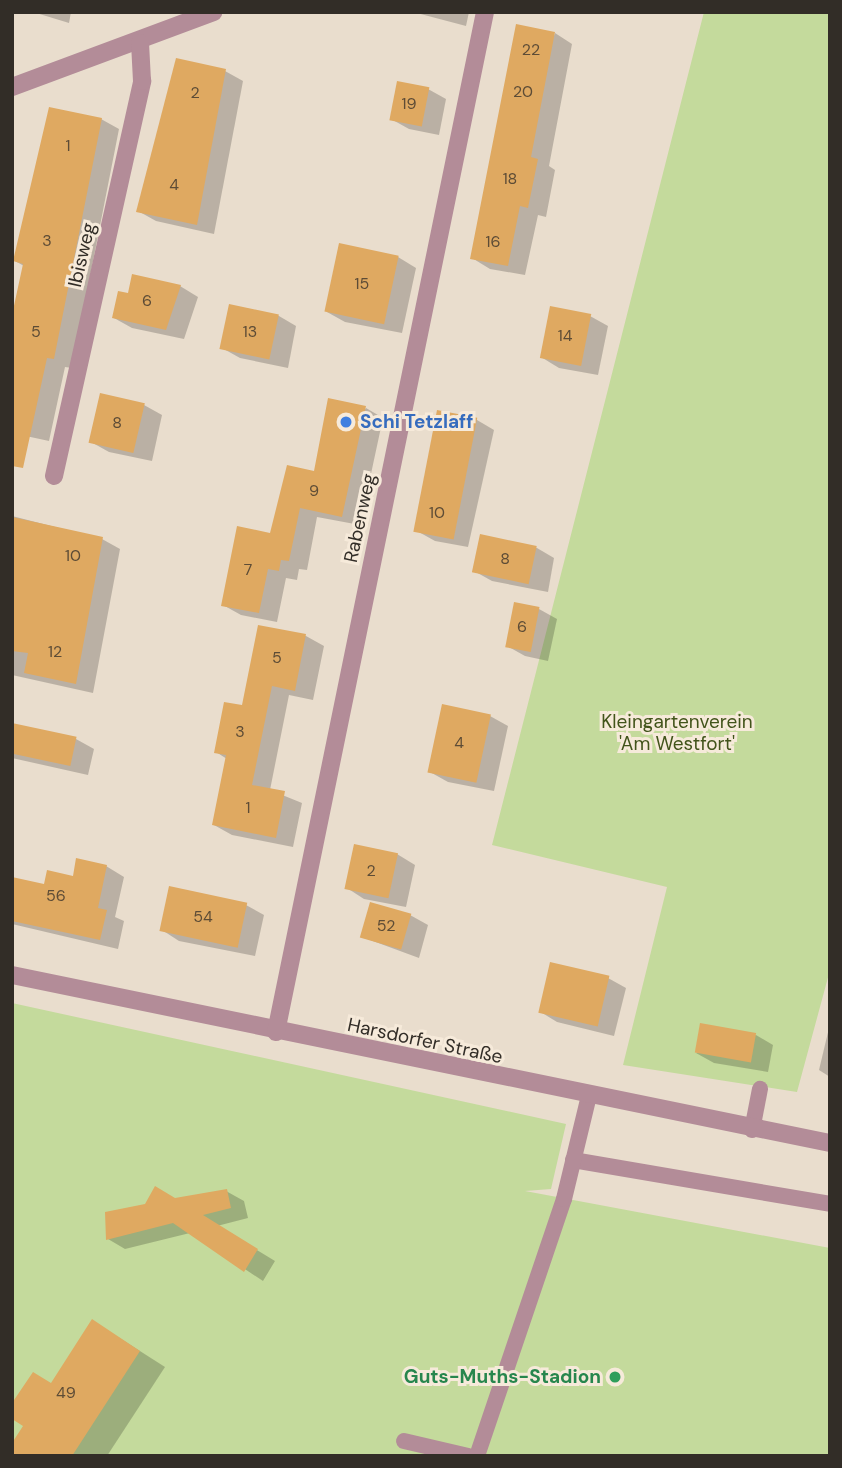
<!DOCTYPE html>
<meta charset="utf-8">
<style>
body{margin:0}
#map{position:relative;width:842px;height:1468px;overflow:hidden;background:#e9ddcd;font-family:"DM Sans",sans-serif}
div>[style]{position:absolute}
.green>*{inset:0;background:#c4da9c}
.shadow>*{inset:0;background:#0003}
.building>*{inset:0;background:#dfa961;transform-origin:0 0}
.lane>*{height:16px;margin:-8px;padding:0 8px;transform-origin:8px;border-radius:8px;background:#b38c98}
.street>*{height:18px;margin:-9px;padding:0 9px;transform-origin:9px;border-radius:9px;background:#b38c98}
.dots>*{width:19px;height:19px;translate:-50% -50%;box-sizing:border-box;border:4px solid #f6eada;border-radius:50%}
span{translate:-50% -50%;white-space:nowrap;text-align:center;line-height:1.15;-webkit-text-stroke:6px #f6eada;paint-order:stroke}
.number-label{font-size:16px;color:#5d4c36}
.number-label span{-webkit-text-stroke-width:0}
.street-label{font-size:19px;color:#322d27}
.shop-label{font-size:19px;color:#366cbe;font-weight:700}
.left{translate:0 -50%;text-align:left}
.park-label{font-size:19px;color:#42541b}
.leisure-label{font-size:19px;color:#27864d;font-weight:700}
.right{translate:-100% -50%;text-align:right}
.frame{position:absolute;inset:0;border:14px solid #322d27;pointer-events:none}
</style>
<div id="map">
<div class="green">
<i style="clip-path:polygon(704px 12px,830px 12px,830px 970px,797px 1092px,623px 1065px,667px 887px,492px 845px)"></i>
<i style="clip-path:polygon(12px 1003px,566px 1124px,551px 1189px,525px 1191px,830px 1248px,830px 1456px,12px 1456px)"></i>
</div>
<div class="shadow">
<i style="clip-path:polygon(33px 12px,71px 12px,69px 23px)"></i>
<i style="clip-path:polygon(413px 12px,469px 12px,466px 26px)"></i>
<i style="clip-path:polygon(555px 33px,572px 44px,549px 166px,555px 170px,546px 217px,538px 215px,525px 275px,490px 269px,472px 258px)"></i>
<i style="clip-path:polygon(225px 71px,243px 81px,214px 234px,156px 221px,138px 211px)"></i>
<i style="clip-path:polygon(428px 89px,446px 99px,439px 135px,409px 129px,391px 119px)"></i>
<i style="clip-path:polygon(101px 119px,119px 129px,72px 368px,65px 367px,49px 441px,12px 433px,24px 266px,15px 261px)"></i>
<i style="clip-path:polygon(398px 257px,416px 268px,402px 333px,345px 322px,327px 312px)"></i>
<i style="clip-path:polygon(180px 286px,198px 297px,184px 339px,132px 328px,114px 318px,130px 295px)"></i>
<i style="clip-path:polygon(231px 306px,279px 316px,296px 326px,288px 368px,240px 358px,222px 348px)"></i>
<i style="clip-path:polygon(590px 316px,608px 326px,598px 375px,559px 368px,541px 357px)"></i>
<i style="clip-path:polygon(144px 405px,162px 415px,152px 461px,109px 452px,91px 442px)"></i>
<i style="clip-path:polygon(366px 408px,383px 418px,360px 525px,317px 517px,307px 570px,299px 569px,297px 580px,286px 578px,277px 622px,241px 615px,223px 605px)"></i>
<i style="clip-path:polygon(439px 412px,477px 420px,494px 430px,468px 547px,435px 541px,417px 531px)"></i>
<i style="clip-path:polygon(12px 516px,102px 539px,120px 549px,93px 693px,12px 675px)"></i>
<i style="clip-path:polygon(481px 536px,537px 548px,554px 558px,548px 592px,492px 581px,474px 571px)"></i>
<i style="clip-path:polygon(539px 609px,557px 619px,548px 661px,525px 656px,507px 646px)"></i>
<i style="clip-path:polygon(259px 627px,306px 636px,324px 646px,313px 700px,289px 695px,270px 790px,302px 803px,293px 847px,232px 835px,214px 825px,227px 759px,216px 752px,243px 708px)"></i>
<i style="clip-path:polygon(490px 716px,508px 726px,494px 791px,448px 782px,430px 772px)"></i>
<i style="clip-path:polygon(12px 725px,76px 739px,94px 749px,88px 775px,12px 758px)"></i>
<i style="clip-path:polygon(397px 854px,415px 865px,406px 907px,364px 899px,347px 888px)"></i>
<i style="clip-path:polygon(106px 866px,124px 877px,115px 917px,124px 921px,118px 949px,12px 924px,12px 879px,45px 886px)"></i>
<i style="clip-path:polygon(246px 905px,264px 915px,255px 956px,179px 941px,162px 930px)"></i>
<i style="clip-path:polygon(410px 915px,428px 925px,419px 958px,362px 937px)"></i>
<i style="clip-path:polygon(608px 978px,626px 988px,614px 1036px,557px 1022px,539px 1011px)"></i>
<i style="clip-path:polygon(829px 1028px,830px 1029px,830px 1077px,819px 1070px)"></i>
<i style="clip-path:polygon(756px 1035px,773px 1045px,768px 1072px,714px 1063px,696px 1053px)"></i>
<i style="clip-path:polygon(226px 1191px,244px 1201px,248px 1218px,217px 1226px,275px 1261px,263px 1281px,190px 1233px,125px 1249px,108px 1239px,146px 1206px)"></i>
<i style="clip-path:polygon(118px 1337px,165px 1367px,107px 1456px,12px 1456px,52px 1385px)"></i>
</div>
<div class="building">
<i style="clip-path:polygon(516px 24px,555px 32px,531px 157px,538px 159px,528px 208px,520px 206px,508px 266px,470px 259px)"></i>
<i style="clip-path:polygon(176px 58px,226px 69px,197px 225px,136px 212px)"></i>
<i style="left:397px;top:81px;width:33px;height:40px;rotate:11deg"></i>
<i style="clip-path:polygon(49px 107px,102px 118px,54px 359px,47px 358px,23px 468px,12px 466px,12px 315px,23px 264px,13px 261px)"></i>
<i style="left:339px;top:243px;width:61px;height:70px;rotate:12deg"></i>
<i style="clip-path:polygon(132px 274px,181px 285px,166px 330px,112px 318px,118px 291px,128px 293px)"></i>
<i style="left:229px;top:304px;width:51px;height:46px;rotate:12deg"></i>
<i style="left:550px;top:306px;width:42px;height:53px;rotate:11deg"></i>
<i style="left:100px;top:393px;width:46px;height:51px;rotate:13deg"></i>
<i style="clip-path:polygon(328px 398px,366px 406px,342px 517px,300px 508px,289px 561px,281px 560px,279px 571px,268px 569px,259px 613px,221px 606px,237px 526px,270px 533px,287px 465px,314px 471px)"></i>
<i style="left:437px;top:410px;width:41px;height:124px;rotate:11deg"></i>
<i style="clip-path:polygon(12px 517px,103px 537px,76px 684px,24px 673px,28px 653px,12px 651px)"></i>
<i style="left:480px;top:534px;width:58px;height:39px;rotate:12deg"></i>
<i style="left:514px;top:602px;width:26px;height:46px;rotate:11deg"></i>
<i style="clip-path:polygon(258px 625px,306px 634px,295px 691px,272px 686px,252px 785px,285px 791px,276px 838px,212px 825px,226px 755px,214px 753px,224px 702px,242px 705px)"></i>
<i style="left:442px;top:704px;width:50px;height:70px;rotate:12deg"></i>
<i style="left:12px;top:723px;width:66px;height:30px;rotate:12deg"></i>
<i style="left:354px;top:844px;width:45px;height:46px;rotate:12deg"></i>
<i style="clip-path:polygon(76px 858px,107px 865px,98px 908px,107px 910px,100px 940px,12px 921px,12px 877px,44px 884px,47px 870px,73px 876px)"></i>
<i style="left:169px;top:886px;width:80px;height:46px;rotate:12deg"></i>
<i style="left:370px;top:902px;width:43px;height:37px;rotate:16deg"></i>
<i style="left:550px;top:962px;width:61px;height:52px;rotate:13deg"></i>
<i style="left:700px;top:1023px;width:57px;height:30px;rotate:10deg"></i>
<i style="clip-path:polygon(155px 1186px,175px 1198px,227px 1189px,231px 1208px,203px 1215px,258px 1249px,244px 1272px,173px 1223px,106px 1240px,105px 1212px,145px 1204px)"></i>
<i style="clip-path:polygon(92px 1319px,140px 1351px,72px 1456px,12px 1456px,12px 1443px,23px 1426px,12px 1419px,12px 1403px,33px 1372px,51px 1383px)"></i>
</div>
<div class="lane">
<i style="left:752px;top:1130px;width:42px;rotate:-79deg"></i>
<i style="left:573px;top:1160px;width:261px;rotate:9.7deg"></i>
<i style="left:404px;top:1441px;width:66px;rotate:13.2deg"></i>
<i style="left:477px;top:1456px;width:271px;rotate:-71.3deg"></i>
<i style="left:564px;top:1199px;width:106px;rotate:-76.4deg"></i>
</div>
<div class="street">
<i style="left:12px;top:87px;width:215px;rotate:-20.4deg"></i>
<i style="left:54px;top:476px;width:405px;rotate:-77.4deg"></i>
<i style="left:142px;top:81px;width:38px;rotate:-93deg"></i>
<i style="left:12px;top:975px;width:835px;rotate:11.61deg"></i>
<i style="left:276px;top:1032px;width:1041px;rotate:-78.42deg"></i>
</div>
<div class="dots">
<i style="left:346px;top:422px;background:#3f7fe0"></i>
<i style="left:615px;top:1377px;background:#2e9e5b"></i>
</div>
<div class="number-label">
<span style="left:531px;top:50px">22</span>
<span style="left:523px;top:92px">20</span>
<span style="left:195px;top:93px">2</span>
<span style="left:409px;top:104px">19</span>
<span style="left:68px;top:146px">1</span>
<span style="left:510px;top:179px">18</span>
<span style="left:174px;top:185px">4</span>
<span style="left:47px;top:241px">3</span>
<span style="left:493px;top:242px">16</span>
<span style="left:362px;top:284px">15</span>
<span style="left:147px;top:301px">6</span>
<span style="left:36px;top:332px">5</span>
<span style="left:250px;top:332px">13</span>
<span style="left:565px;top:336px">14</span>
<span style="left:117px;top:423px">8</span>
<span style="left:314px;top:491px">9</span>
<span style="left:437px;top:513px">10</span>
<span style="left:73px;top:556px">10</span>
<span style="left:505px;top:559px">8</span>
<span style="left:248px;top:570px">7</span>
<span style="left:522px;top:627px">6</span>
<span style="left:55px;top:652px">12</span>
<span style="left:277px;top:658px">5</span>
<span style="left:240px;top:732px">3</span>
<span style="left:459px;top:743px">4</span>
<span style="left:248px;top:808px">1</span>
<span style="left:371px;top:871px">2</span>
<span style="left:56px;top:896px">56</span>
<span style="left:203px;top:917px">54</span>
<span style="left:386px;top:926px">52</span>
<span style="left:66px;top:1393px">49</span>
</div>
<div class="street-label">
<span style="left:82px;top:255px;rotate:-77deg">Ibisweg</span>
<span style="left:360px;top:518px;rotate:-78deg">Rabenweg</span>
<span style="left:425px;top:1041px;rotate:12deg">Harsdorfer Straße</span>
</div>
<div class="shop-label">
<span class="left" style="left:360px;top:422px">Schi Tetzlaff</span>
</div>
<div class="park-label">
<span style="left:677px;top:733px">Kleingartenverein<br>'Am Westfort'</span>
</div>
<div class="leisure-label">
<span class="right" style="left:601px;top:1377px">Guts-Muths-Stadion</span>
</div>
<div class="frame"></div>
</div>
